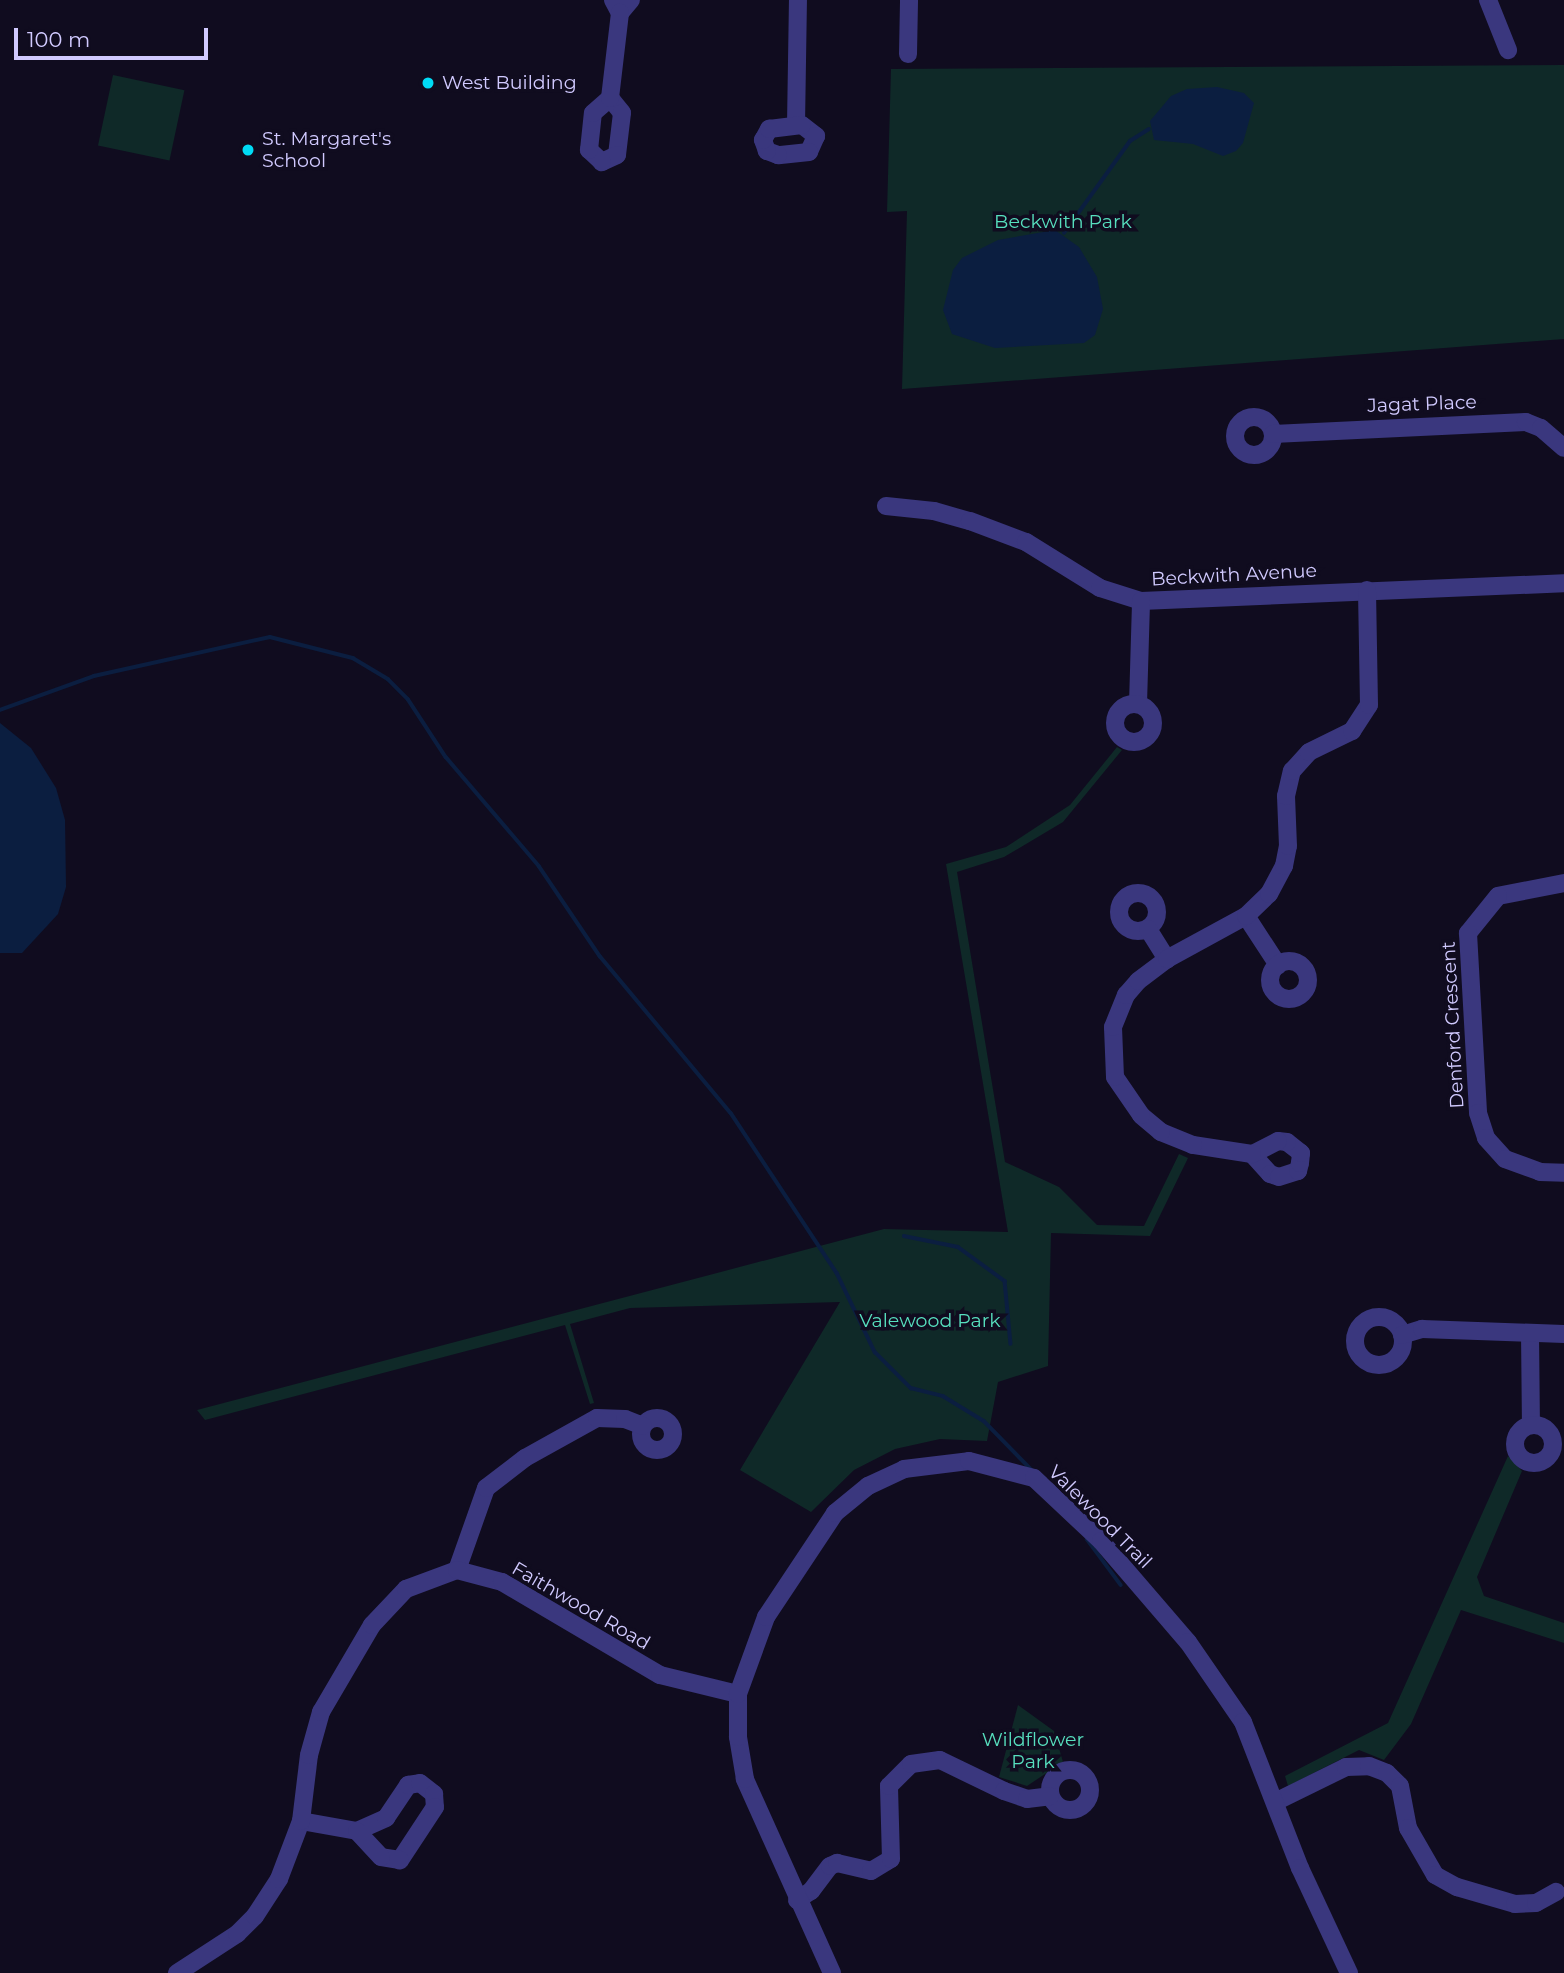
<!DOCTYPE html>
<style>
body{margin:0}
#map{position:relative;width:1564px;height:1973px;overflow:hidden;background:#100c1f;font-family:Montserrat,sans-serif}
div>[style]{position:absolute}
.green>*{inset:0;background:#0f2928;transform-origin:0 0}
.water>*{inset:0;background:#0b1e40}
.stream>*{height:3.5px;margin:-1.75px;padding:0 1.75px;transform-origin:1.75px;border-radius:1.75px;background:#0b1e40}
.minor>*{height:18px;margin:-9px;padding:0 9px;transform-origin:9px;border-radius:9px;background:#3a377e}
.minor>.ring{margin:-9px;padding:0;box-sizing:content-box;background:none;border:18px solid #3a377e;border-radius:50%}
.dots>*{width:19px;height:19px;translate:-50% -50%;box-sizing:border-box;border:4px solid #100c1f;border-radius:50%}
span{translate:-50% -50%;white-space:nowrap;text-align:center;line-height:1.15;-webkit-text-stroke:7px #100c1f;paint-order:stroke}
.poi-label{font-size:19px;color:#d1caff}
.left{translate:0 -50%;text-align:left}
.park-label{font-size:19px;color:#57dfbe}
.street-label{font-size:19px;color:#d1caff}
.scale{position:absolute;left:14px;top:28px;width:194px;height:32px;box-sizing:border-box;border:4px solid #d1caff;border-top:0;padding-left:9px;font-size:21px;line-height:24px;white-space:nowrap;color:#d1caff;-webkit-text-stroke:5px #100c1f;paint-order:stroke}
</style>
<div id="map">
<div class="green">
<i style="clip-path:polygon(1564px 65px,1564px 339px,902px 389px,907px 211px,887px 212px,891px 69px)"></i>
<i style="left:113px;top:75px;width:73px;height:72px;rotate:12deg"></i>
<i style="clip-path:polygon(1117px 747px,1122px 750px,1063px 822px,1004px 857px,957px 872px,1005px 1162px,1059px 1187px,1097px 1225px,1144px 1226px,1179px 1154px,1188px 1158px,1150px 1236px,1051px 1233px,1048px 1366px,998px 1382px,987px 1441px,940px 1439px,895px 1449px,854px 1470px,811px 1512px,740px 1470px,840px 1302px,630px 1308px,570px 1324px,594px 1403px,590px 1404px,565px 1325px,205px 1420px,197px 1410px,884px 1229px,1008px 1232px,946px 864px,1006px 847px,1070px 805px)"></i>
<i style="clip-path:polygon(1508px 1456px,1522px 1471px,1477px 1577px,1484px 1596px,1564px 1623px,1564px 1643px,1461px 1610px,1411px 1724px,1384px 1760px,1359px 1750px,1288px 1786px,1285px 1776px,1388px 1723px)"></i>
<i style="clip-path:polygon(1018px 1705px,1054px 1731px,1063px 1762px,1027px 1786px,999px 1777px)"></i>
</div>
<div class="water">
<i style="clip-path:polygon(1217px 87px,1244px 93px,1254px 103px,1243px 143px,1236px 151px,1223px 156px,1193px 144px,1154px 140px,1150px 121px,1171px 96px,1187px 89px)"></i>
<i style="clip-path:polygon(1055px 230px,1079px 247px,1097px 277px,1103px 309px,1095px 335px,1084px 343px,995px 348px,952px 334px,943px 310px,953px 270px,962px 258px,998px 240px)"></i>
<i style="clip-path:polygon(0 723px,31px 748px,56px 788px,65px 820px,66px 887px,58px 914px,22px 953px,0 953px)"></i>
</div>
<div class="stream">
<i style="left:1064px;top:233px;width:113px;rotate:-54.3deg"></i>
<i style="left:1130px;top:141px;width:22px;rotate:-32deg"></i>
<i style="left:0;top:710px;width:100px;rotate:-19.9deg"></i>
<i style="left:94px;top:676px;width:180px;rotate:-12.5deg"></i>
<i style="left:270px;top:637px;width:86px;rotate:14.2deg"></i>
<i style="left:353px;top:658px;width:41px;rotate:31deg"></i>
<i style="left:388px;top:679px;width:28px;rotate:45deg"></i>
<i style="left:408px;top:699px;width:69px;rotate:56.8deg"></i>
<i style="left:446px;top:757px;width:143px;rotate:49.5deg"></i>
<i style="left:539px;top:866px;width:109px;rotate:55.9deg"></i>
<i style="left:600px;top:956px;width:204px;rotate:50.2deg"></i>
<i style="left:731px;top:1113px;width:192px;rotate:56.5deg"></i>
<i style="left:837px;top:1273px;width:88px;rotate:64.3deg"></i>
<i style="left:875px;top:1352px;width:51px;rotate:45deg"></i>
<i style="left:911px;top:1388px;width:33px;rotate:14deg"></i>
<i style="left:943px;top:1396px;width:48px;rotate:31.4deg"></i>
<i style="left:984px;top:1421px;width:69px;rotate:45.6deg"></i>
<i style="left:904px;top:1236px;width:55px;rotate:11.5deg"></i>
<i style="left:958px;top:1247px;width:58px;rotate:35.9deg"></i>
<i style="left:1005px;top:1281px;width:63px;rotate:84.6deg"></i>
<i style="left:1087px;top:1539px;width:57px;rotate:53.5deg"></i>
</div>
<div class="minor">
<i style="left:613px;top:0;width:15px;rotate:62deg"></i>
<i style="left:620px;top:13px;width:17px;rotate:-50deg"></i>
<i style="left:1488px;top:0;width:54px;rotate:68.2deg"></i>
<i style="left:908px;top:54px;width:54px;rotate:-88.9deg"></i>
<i style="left:610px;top:98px;width:19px;rotate:51deg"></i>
<i style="left:622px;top:113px;width:42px;rotate:96.8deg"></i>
<i style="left:617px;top:155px;width:17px;rotate:155deg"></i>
<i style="left:602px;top:162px;width:18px;rotate:-137deg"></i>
<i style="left:589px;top:150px;width:37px;rotate:-84deg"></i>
<i style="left:593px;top:113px;width:23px;rotate:-41deg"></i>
<i style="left:610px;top:98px;width:86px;rotate:-83.3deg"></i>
<i style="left:796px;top:125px;width:125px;rotate:-89.1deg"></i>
<i style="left:802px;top:125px;width:18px;rotate:38deg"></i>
<i style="left:816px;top:136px;width:17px;rotate:114deg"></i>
<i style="left:809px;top:152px;width:31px;rotate:174deg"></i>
<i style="left:778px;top:155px;width:12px;rotate:-160deg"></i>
<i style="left:767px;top:151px;width:12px;rotate:-110deg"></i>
<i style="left:763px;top:140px;width:13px;rotate:-61deg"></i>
<i style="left:769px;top:129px;width:33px;rotate:-7deg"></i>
<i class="ring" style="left:1235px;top:417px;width:20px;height:20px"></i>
<i style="left:1273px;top:434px;width:253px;rotate:-2.7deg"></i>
<i style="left:1526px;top:422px;width:16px;rotate:22deg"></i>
<i style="left:1541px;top:428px;width:30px;rotate:41deg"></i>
<i style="left:886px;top:506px;width:48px;rotate:5.9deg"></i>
<i style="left:934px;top:511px;width:37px;rotate:16deg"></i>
<i style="left:970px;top:521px;width:60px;rotate:20.6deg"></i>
<i style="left:1026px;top:542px;width:87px;rotate:31.9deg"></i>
<i style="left:1100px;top:588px;width:43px;rotate:17.6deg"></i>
<i style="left:1141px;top:601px;width:423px;rotate:-2.4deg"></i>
<i style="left:1138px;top:704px;width:103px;rotate:-88.3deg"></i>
<i class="ring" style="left:1115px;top:704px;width:20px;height:20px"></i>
<i style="left:1564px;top:883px;width:67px;rotate:168.9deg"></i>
<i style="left:1498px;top:896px;width:48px;rotate:129deg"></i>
<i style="left:1468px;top:933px;width:180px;rotate:86.8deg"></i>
<i style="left:1478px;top:1113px;width:26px;rotate:72deg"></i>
<i style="left:1486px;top:1138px;width:28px;rotate:48deg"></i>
<i style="left:1505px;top:1159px;width:37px;rotate:20deg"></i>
<i style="left:1540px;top:1172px;width:24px;rotate:2deg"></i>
<i class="ring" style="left:1119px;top:893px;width:20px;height:20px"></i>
<i style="left:1246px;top:916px;width:59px;rotate:56.9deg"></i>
<i style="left:1148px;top:929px;width:36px;rotate:58deg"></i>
<i class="ring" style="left:1270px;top:961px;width:20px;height:20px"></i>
<i style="left:1252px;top:1154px;width:27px;rotate:48deg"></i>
<i style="left:1270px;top:1174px;width:9px;rotate:18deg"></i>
<i style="left:1279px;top:1177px;width:20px;rotate:-18deg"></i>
<i style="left:1298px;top:1171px;width:8px;rotate:-76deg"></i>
<i style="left:1300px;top:1163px;width:10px;rotate:-84deg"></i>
<i style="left:1301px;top:1153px;width:18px;rotate:-142deg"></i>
<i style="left:1287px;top:1142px;width:9px;rotate:-174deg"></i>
<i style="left:1278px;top:1141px;width:29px;rotate:153deg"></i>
<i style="left:1252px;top:1154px;width:60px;rotate:-171.3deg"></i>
<i style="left:1193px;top:1145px;width:35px;rotate:-158deg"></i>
<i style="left:1161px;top:1132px;width:26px;rotate:-140deg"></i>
<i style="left:1141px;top:1115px;width:46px;rotate:-124.4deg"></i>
<i style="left:1115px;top:1077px;width:50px;rotate:-92.3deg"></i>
<i style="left:1113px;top:1027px;width:35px;rotate:-68deg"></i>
<i style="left:1126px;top:995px;width:18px;rotate:-49deg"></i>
<i style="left:1138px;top:981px;width:36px;rotate:-37deg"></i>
<i style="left:1167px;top:959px;width:90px;rotate:-28.6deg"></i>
<i style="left:1246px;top:916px;width:32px;rotate:-44deg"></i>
<i style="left:1269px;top:894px;width:32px;rotate:-62deg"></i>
<i style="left:1284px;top:866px;width:20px;rotate:-79deg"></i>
<i style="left:1288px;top:846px;width:50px;rotate:-92.3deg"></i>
<i style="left:1286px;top:796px;width:26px;rotate:-77deg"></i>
<i style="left:1292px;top:771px;width:25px;rotate:-48deg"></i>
<i style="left:1309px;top:752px;width:48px;rotate:-26deg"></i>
<i style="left:1352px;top:731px;width:31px;rotate:-57deg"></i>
<i style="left:1369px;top:705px;width:115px;rotate:-91deg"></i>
<i class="ring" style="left:1355px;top:1317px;width:30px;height:30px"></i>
<i style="left:1530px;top:1333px;width:92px;rotate:89.4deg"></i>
<i style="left:1402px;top:1335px;width:21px;rotate:-17deg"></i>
<i style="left:1422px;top:1329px;width:142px;rotate:2deg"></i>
<i class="ring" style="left:641px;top:1418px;width:14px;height:14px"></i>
<i class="ring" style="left:1515px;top:1425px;width:20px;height:20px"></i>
<i style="left:457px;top:1570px;width:87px;rotate:-70.5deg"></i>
<i style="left:486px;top:1488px;width:49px;rotate:-37.6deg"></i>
<i style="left:525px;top:1458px;width:82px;rotate:-29.1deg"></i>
<i style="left:597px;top:1418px;width:28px;rotate:2deg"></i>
<i style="left:625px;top:1419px;width:19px;rotate:21deg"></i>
<i class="ring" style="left:1050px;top:1770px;width:22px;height:22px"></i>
<i style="left:1275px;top:1802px;width:79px;rotate:-26.2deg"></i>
<i style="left:1346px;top:1767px;width:23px;rotate:-2deg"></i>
<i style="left:1369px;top:1766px;width:19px;rotate:21deg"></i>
<i style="left:1387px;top:1773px;width:18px;rotate:45deg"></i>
<i style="left:1400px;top:1786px;width:43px;rotate:79.2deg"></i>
<i style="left:1408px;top:1828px;width:54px;rotate:60.1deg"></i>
<i style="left:1435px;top:1875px;width:25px;rotate:29deg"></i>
<i style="left:1457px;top:1887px;width:60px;rotate:16.3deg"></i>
<i style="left:1515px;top:1904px;width:21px;rotate:-3deg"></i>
<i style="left:1536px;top:1903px;width:23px;rotate:-29deg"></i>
<i style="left:301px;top:1821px;width:57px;rotate:10.1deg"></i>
<i style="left:357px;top:1831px;width:32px;rotate:-24deg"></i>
<i style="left:386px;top:1818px;width:40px;rotate:-56deg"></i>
<i style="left:408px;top:1785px;width:12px;rotate:-9deg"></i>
<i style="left:420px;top:1783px;width:18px;rotate:38deg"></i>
<i style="left:434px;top:1794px;width:13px;rotate:86deg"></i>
<i style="left:435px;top:1807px;width:64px;rotate:123.4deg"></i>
<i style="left:400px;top:1860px;width:19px;rotate:-171deg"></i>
<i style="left:381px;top:1857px;width:35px;rotate:-133deg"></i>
<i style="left:797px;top:1900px;width:17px;rotate:-33deg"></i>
<i style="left:811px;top:1891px;width:31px;rotate:-53deg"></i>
<i style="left:830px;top:1866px;width:8px;rotate:-23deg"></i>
<i style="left:837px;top:1863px;width:35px;rotate:13deg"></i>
<i style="left:871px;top:1871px;width:23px;rotate:-31deg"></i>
<i style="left:891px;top:1859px;width:73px;rotate:-91.6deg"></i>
<i style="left:889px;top:1786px;width:31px;rotate:-45deg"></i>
<i style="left:911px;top:1764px;width:29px;rotate:-8deg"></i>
<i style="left:940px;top:1760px;width:71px;rotate:25.8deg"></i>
<i style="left:1004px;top:1791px;width:24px;rotate:19deg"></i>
<i style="left:1027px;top:1799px;width:23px;rotate:-7deg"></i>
<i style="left:177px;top:1973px;width:72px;rotate:-33deg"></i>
<i style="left:237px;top:1934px;width:25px;rotate:-45deg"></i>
<i style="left:255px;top:1916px;width:44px;rotate:-57deg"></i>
<i style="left:279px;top:1879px;width:62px;rotate:-69.2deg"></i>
<i style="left:301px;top:1821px;width:66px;rotate:-83.1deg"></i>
<i style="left:309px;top:1755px;width:45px;rotate:-74.4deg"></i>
<i style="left:321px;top:1712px;width:101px;rotate:-59.6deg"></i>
<i style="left:372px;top:1625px;width:50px;rotate:-46.6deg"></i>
<i style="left:406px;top:1589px;width:54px;rotate:-20.4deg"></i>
<i style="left:457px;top:1570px;width:47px;rotate:14.9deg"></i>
<i style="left:502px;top:1582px;width:183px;rotate:30.5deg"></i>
<i style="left:660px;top:1675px;width:80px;rotate:13.7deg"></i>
<i style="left:832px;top:1973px;width:213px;rotate:-114.2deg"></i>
<i style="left:745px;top:1779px;width:43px;rotate:-99.5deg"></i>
<i style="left:738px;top:1737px;width:43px;rotate:-90deg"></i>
<i style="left:738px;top:1694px;width:82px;rotate:-70deg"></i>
<i style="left:766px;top:1617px;width:125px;rotate:-56.4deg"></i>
<i style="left:835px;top:1513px;width:43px;rotate:-39.3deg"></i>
<i style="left:868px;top:1486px;width:40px;rotate:-25deg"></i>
<i style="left:904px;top:1469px;width:65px;rotate:-7deg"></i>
<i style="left:969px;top:1461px;width:67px;rotate:14.7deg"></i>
<i style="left:1034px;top:1478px;width:92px;rotate:43.2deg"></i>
<i style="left:1101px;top:1541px;width:133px;rotate:49.3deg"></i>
<i style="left:1188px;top:1642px;width:97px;rotate:55.5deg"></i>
<i style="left:1243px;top:1722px;width:157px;rotate:68.7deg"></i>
<i style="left:1300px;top:1868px;width:116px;rotate:65deg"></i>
</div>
<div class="dots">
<i style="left:428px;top:83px;background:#00dbf5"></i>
<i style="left:248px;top:150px;background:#00dbf5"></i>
</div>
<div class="poi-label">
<span class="left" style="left:442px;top:83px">West Building</span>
<span class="left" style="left:262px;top:150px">St. Margaret's<br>School</span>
</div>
<div class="park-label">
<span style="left:1063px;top:222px">Beckwith Park</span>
<span style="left:930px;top:1321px">Valewood Park</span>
<span style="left:1033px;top:1751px">Wildflower<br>Park</span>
</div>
<div class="street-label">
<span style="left:1422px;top:404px;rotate:-2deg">Jagat Place</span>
<span style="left:1234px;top:575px;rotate:-3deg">Beckwith Avenue</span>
<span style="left:1453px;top:1025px;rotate:-93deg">Denford Crescent</span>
<span style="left:1100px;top:1517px;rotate:45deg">Valewood Trail</span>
<span style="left:581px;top:1606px;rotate:30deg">Faithwood Road</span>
</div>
<div class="scale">100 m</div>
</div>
